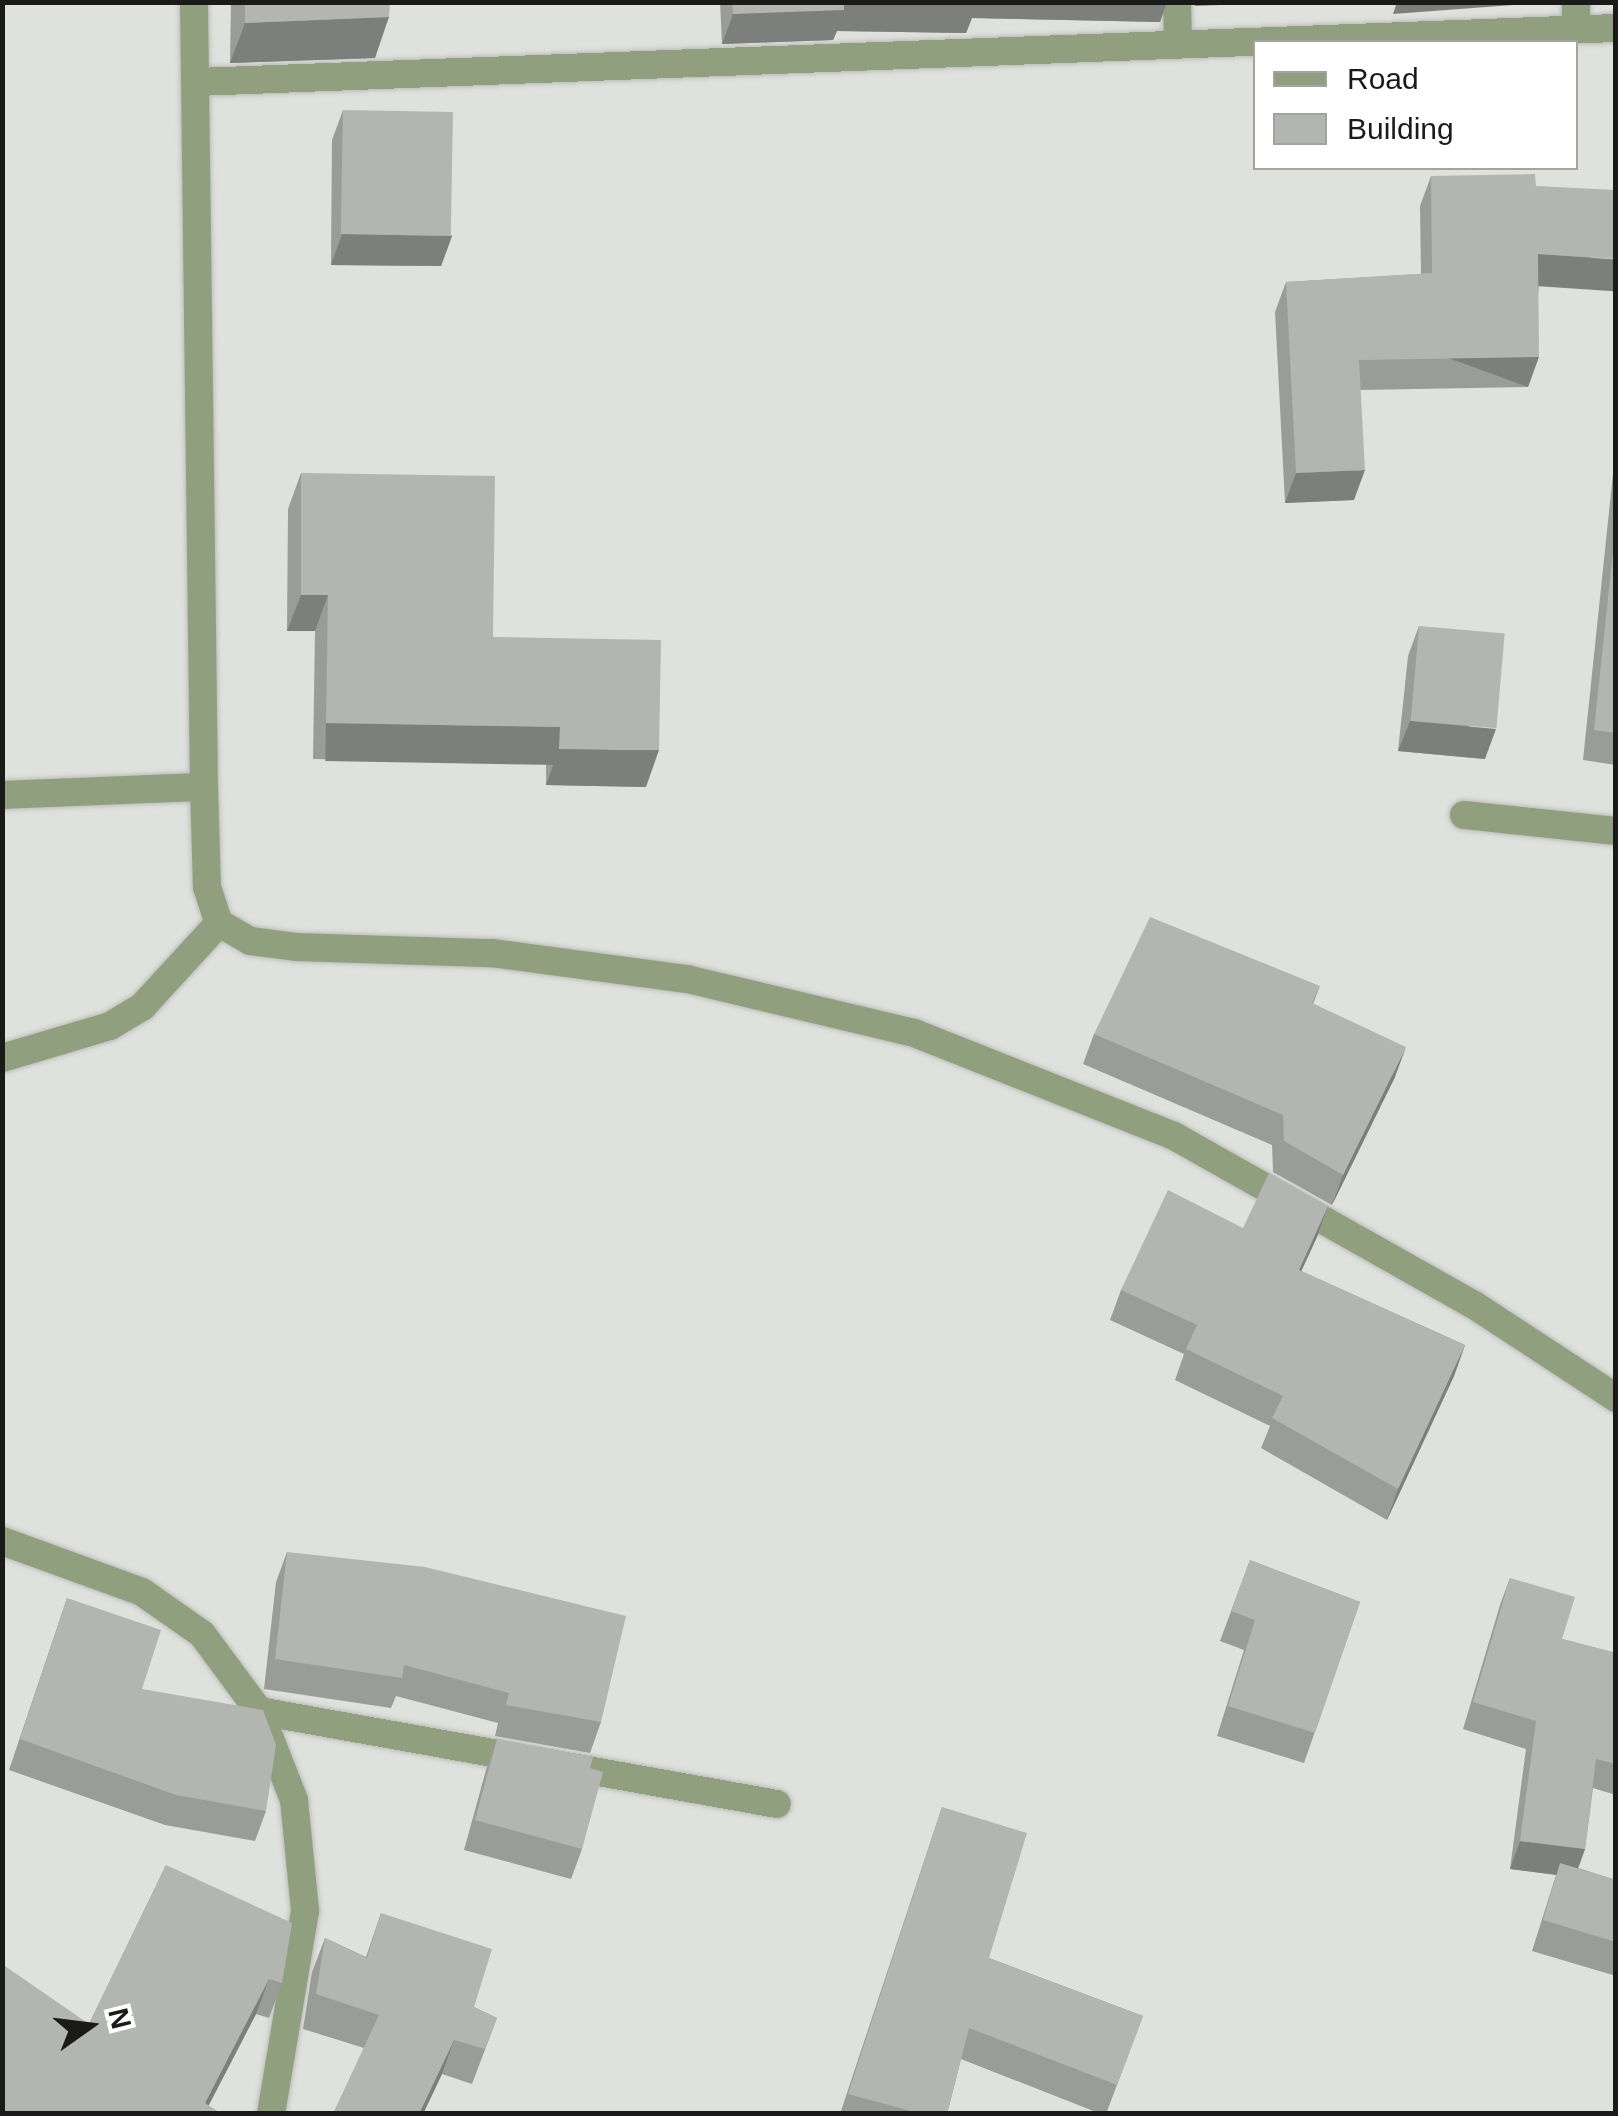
<!DOCTYPE html>
<style>
body{margin:0}
#map{position:relative;width:1618px;height:2116px;overflow:hidden;background:#dfe1dd;font-family:Helvetica,sans-serif}
div>[style]{position:absolute}
.roads{filter:drop-shadow(0 0 2px #bcbdba) drop-shadow(0 0 2px #bcbdba)}
.minor>*{height:28px;margin:-14px;padding:0 14px;transform-origin:14px;border-radius:14px;background:#90a07e}
.wall>*{inset:0;background:#9a9c98}
.shaded-wall>*{inset:0;background:#7d7f7c;transform-origin:0 0}
.building>*{inset:0;background:#b3b5b1;transform-origin:0 0}
span{translate:-50% -50%;white-space:nowrap;text-align:center;line-height:1.15;-webkit-text-stroke:10px #fff;paint-order:stroke}
.frame{position:absolute;inset:0;border:5px solid #1a1a19;pointer-events:none}
.legend{position:absolute;left:1253px;top:40px;width:325px;height:130px;box-sizing:border-box;background:#fff;border:2px solid #a3a3a3;margin:0;padding:12px 18px;list-style:none;font-size:30px;color:#1a1a19}
.legend li{display:flex;align-items:center;gap:20px;height:50px}
.legend b{width:50px;border:2px solid #a3a3a3}
.north{position:absolute;left:40px;top:1976px;width:100px;height:100px;-webkit-text-stroke:8px #fff;paint-order:stroke;rotate:76deg;font-size:28px;font-weight:700;line-height:40px;text-align:center;color:#1a1a19}
.north::after{content:'';display:block;margin:auto;width:35px;height:45px;background:#1a1a19;clip-path:polygon(50% 0,100% 100%,50% 72%,0 100%)}
</style>
<div id="map">
<div class="roads">
<div class="minor">
<i style="left:194px;top:2px;width:785px;rotate:89.27deg"></i>
<i style="left:204px;top:787px;width:100px;rotate:88.3deg"></i>
<i style="left:207px;top:887px;width:38px;rotate:72deg"></i>
<i style="left:219px;top:923px;width:36px;rotate:30deg"></i>
<i style="left:250px;top:941px;width:46px;rotate:7.4deg"></i>
<i style="left:296px;top:947px;width:196px;rotate:1.8deg"></i>
<i style="left:492px;top:953px;width:197px;rotate:7.6deg"></i>
<i style="left:687px;top:979px;width:233px;rotate:13.4deg"></i>
<i style="left:914px;top:1033px;width:280px;rotate:21.6deg"></i>
<i style="left:1174px;top:1136px;width:344px;rotate:29.4deg"></i>
<i style="left:1474px;top:1305px;width:170px;rotate:33.2deg"></i>
<i style="left:1177px;top:2px;width:40px;rotate:88.6deg"></i>
<i style="left:1576px;top:2px;width:26px;rotate:90deg"></i>
<i style="left:197px;top:82px;width:1420px;rotate:-2.18deg"></i>
<i style="left:2px;top:795px;width:202px;rotate:-2.3deg"></i>
<i style="left:1464px;top:815px;width:153px;rotate:6deg"></i>
<i style="left:2px;top:1058px;width:113px;rotate:-16.5deg"></i>
<i style="left:110px;top:1026px;width:39px;rotate:-31deg"></i>
<i style="left:143px;top:1006px;width:113px;rotate:-47.5deg"></i>
<i style="left:2px;top:1541px;width:149px;rotate:20deg"></i>
<i style="left:142px;top:1592px;width:73px;rotate:35deg"></i>
<i style="left:202px;top:1634px;width:96px;rotate:53.5deg"></i>
<i style="left:259px;top:1711px;width:96px;rotate:68.5deg"></i>
<i style="left:294px;top:1800px;width:112px;rotate:84.3deg"></i>
<i style="left:305px;top:1911px;width:206px;rotate:99.5deg"></i>
<i style="left:259px;top:1711px;width:526px;rotate:10.18deg"></i>
</div>
</div>
<div class="wall">
<i style="clip-path:polygon(231px 2px,390px 2px,375px 58px,230px 63px)"></i>
<i style="clip-path:polygon(720px 2px,1167px 2px,1160px 22px,972px 18px,966px 33px,837px 31px,833px 40px,722px 44px)"></i>
<i style="clip-path:polygon(343px 110px,452px 236px,441px 266px,331px 265px,332px 140px)"></i>
<i style="clip-path:polygon(1431px 176px,1536px 186px,1616px 290px,1539px 285px,1528px 387px,1360px 390px,1354px 500px,1285px 503px,1275px 312px,1286px 282px,1421px 274px,1420px 206px)"></i>
<i style="clip-path:polygon(1616px 445px,1616px 765px,1583px 760px)"></i>
<i style="clip-path:polygon(301px 473px,493px 637px,646px 787px,546px 785px,546px 763px,313px 759px,315px 631px,287px 631px,288px 509px)"></i>
<i style="clip-path:polygon(1419px 626px,1485px 759px,1398px 751px,1408px 656px)"></i>
<i style="clip-path:polygon(1320px 986px,1313px 1004px,1395px 1077px,1332px 1205px,1273px 1172px,1272px 1145px,1083px 1064px,1094px 1034px)"></i>
<i style="clip-path:polygon(1328px 1206px,1317px 1237px,1301px 1271px,1465px 1345px,1454px 1376px,1387px 1520px,1261px 1448px,1270px 1426px,1175px 1380px,1184px 1354px,1110px 1320px,1121px 1290px,1243px 1228px)"></i>
<i style="clip-path:polygon(287px 1552px,601px 1722px,590px 1753px,495px 1736px,498px 1723px,396px 1696px,391px 1708px,264px 1689px,276px 1582px)"></i>
<i style="clip-path:polygon(1250px 1560px,1360px 1602px,1304px 1763px,1217px 1736px,1244px 1650px,1220px 1641px)"></i>
<i style="clip-path:polygon(1510px 1578px,1562px 1639px,1616px 1653px,1616px 1795px,1593px 1788px,1585px 1849px,1578px 1868px,1616px 1880px,1616px 1976px,1532px 1951px,1556px 1875px,1510px 1869px,1526px 1749px,1463px 1729px,1500px 1605px)"></i>
<i style="clip-path:polygon(67px 1598px,142px 1689px,266px 1811px,255px 1841px,165px 1825px,9px 1770px)"></i>
<i style="clip-path:polygon(497px 1739px,590px 1768px,582px 1849px,571px 1879px,464px 1850px,486px 1770px)"></i>
<i style="clip-path:polygon(942px 1807px,989px 1958px,1143px 2016px,1106px 2114px,1101px 2114px,961px 2059px,947px 2114px,840px 2114px)"></i>
<i style="clip-path:polygon(166px 1865px,282px 1983px,269px 2018px,256px 2014px,209px 2105px,89px 2024px)"></i>
<i style="clip-path:polygon(381px 1913px,474px 2007px,497px 2018px,472px 2084px,442px 2074px,423px 2114px,333px 2114px,364px 2048px,303px 2029px,312px 1972px,325px 1938px,366px 1957px)"></i>
</div>
<div class="shaded-wall">
<i style="clip-path:polygon(843px 2px,1167px 2px,1160px 22px,972px 18px,966px 33px,837px 31px,833px 40px,722px 44px,733px 14px)"></i>
<i style="clip-path:polygon(1196px 2px,1289px 2px,1195px 6px)"></i>
<i style="clip-path:polygon(1397px 2px,1553px 2px,1393px 14px)"></i>
<i style="clip-path:polygon(389px 17px,375px 58px,230px 63px,245px 23px)"></i>
<i style="clip-path:polygon(342px 234px,452px 236px,441px 266px,331px 265px)"></i>
<i style="left:1538px;top:254px;width:78px;height:32px;rotate:4deg"></i>
<i style="left:1539px;top:357px;width:32px;height:180px;rotate:110deg"></i>
<i style="clip-path:polygon(1365px 470px,1354px 500px,1285px 503px,1296px 473px)"></i>
<i style="clip-path:polygon(301px 595px,328px 595px,315px 631px,287px 631px)"></i>
<i style="clip-path:polygon(1410px 721px,1496px 729px,1485px 759px,1398px 751px)"></i>
<i style="left:326px;top:723px;width:234px;height:38px;rotate:1deg"></i>
<i style="clip-path:polygon(559px 749px,659px 750px,646px 787px,546px 785px)"></i>
<i style="clip-path:polygon(1406px 1047px,1395px 1077px,1332px 1205px,1343px 1175px)"></i>
<i style="clip-path:polygon(1328px 1206px,1317px 1237px,1288px 1300px,1299px 1270px)"></i>
<i style="clip-path:polygon(1465px 1345px,1454px 1376px,1387px 1520px,1398px 1489px)"></i>
<i style="clip-path:polygon(1520px 1841px,1585px 1849px,1575px 1877px,1510px 1869px)"></i>
<i style="clip-path:polygon(269px 1979px,256px 2014px,204px 2114px,205px 2103px)"></i>
<i style="clip-path:polygon(454px 2040px,442px 2074px,423px 2114px,419px 2114px)"></i>
</div>
<div class="building">
<i style="clip-path:polygon(245px 2px,390px 2px,389px 17px,245px 23px)"></i>
<i style="clip-path:polygon(732px 2px,844px 2px,844px 10px,733px 14px)"></i>
<i style="left:343px;top:110px;width:110px;height:124px;rotate:1deg"></i>
<i style="clip-path:polygon(1535px 174px,1536px 186px,1616px 190px,1616px 259px,1538px 254px,1539px 357px,1359px 360px,1365px 470px,1296px 473px,1286px 282px,1432px 273px,1431px 176px)"></i>
<i style="clip-path:polygon(301px 473px,495px 476px,493px 637px,661px 640px,659px 750px,559px 749px,560px 727px,326px 723px,328px 595px,301px 595px)"></i>
<i style="clip-path:polygon(1616px 523px,1616px 733px,1594px 730px)"></i>
<i style="left:1419px;top:626px;width:86px;height:95px;rotate:5deg"></i>
<i style="clip-path:polygon(1150px 917px,1320px 986px,1312px 1003px,1406px 1047px,1343px 1175px,1284px 1141px,1283px 1115px,1094px 1034px)"></i>
<i style="clip-path:polygon(1269px 1173px,1328px 1206px,1299px 1270px,1465px 1345px,1398px 1489px,1272px 1418px,1283px 1396px,1186px 1349px,1197px 1325px,1121px 1290px,1168px 1190px,1243px 1228px)"></i>
<i style="clip-path:polygon(287px 1552px,425px 1567px,626px 1616px,601px 1722px,506px 1705px,509px 1693px,404px 1665px,402px 1678px,275px 1659px)"></i>
<i style="clip-path:polygon(1250px 1560px,1360px 1602px,1315px 1733px,1228px 1706px,1255px 1620px,1231px 1611px)"></i>
<i style="clip-path:polygon(1510px 1578px,1575px 1597px,1562px 1639px,1616px 1653px,1616px 1764px,1596px 1759px,1585px 1849px,1520px 1841px,1536px 1721px,1473px 1702px)"></i>
<i style="clip-path:polygon(67px 1598px,161px 1630px,142px 1689px,263px 1710px,276px 1745px,266px 1811px,176px 1795px,20px 1739px)"></i>
<i style="clip-path:polygon(497px 1739px,593px 1757px,590px 1768px,603px 1772px,582px 1849px,475px 1820px)"></i>
<i style="clip-path:polygon(942px 1807px,1027px 1833px,989px 1958px,1143px 2016px,1117px 2085px,969px 2028px,947px 2114px,922px 2114px,848px 2094px)"></i>
<i style="clip-path:polygon(1560px 1863px,1616px 1880px,1616px 1942px,1543px 1920px)"></i>
<i style="clip-path:polygon(166px 1865px,292px 1923px,282px 1983px,269px 1979px,205px 2103px,222px 2114px,2px 2114px,2px 1964px,89px 2024px)"></i>
<i style="clip-path:polygon(381px 1913px,492px 1949px,474px 2007px,497px 2018px,485px 2049px,454px 2040px,419px 2114px,333px 2114px,379px 2015px,316px 1994px,325px 1938px,367px 1958px)"></i>
</div>
<div class="frame"></div>
<ul class="legend">
<li><b style="height:12px;background:#90a07e"></b>Road</li>
<li><b style="height:28px;background:#b3b5b1"></b>Building</li>
</ul>
<div class="north">N</div>
</div>
